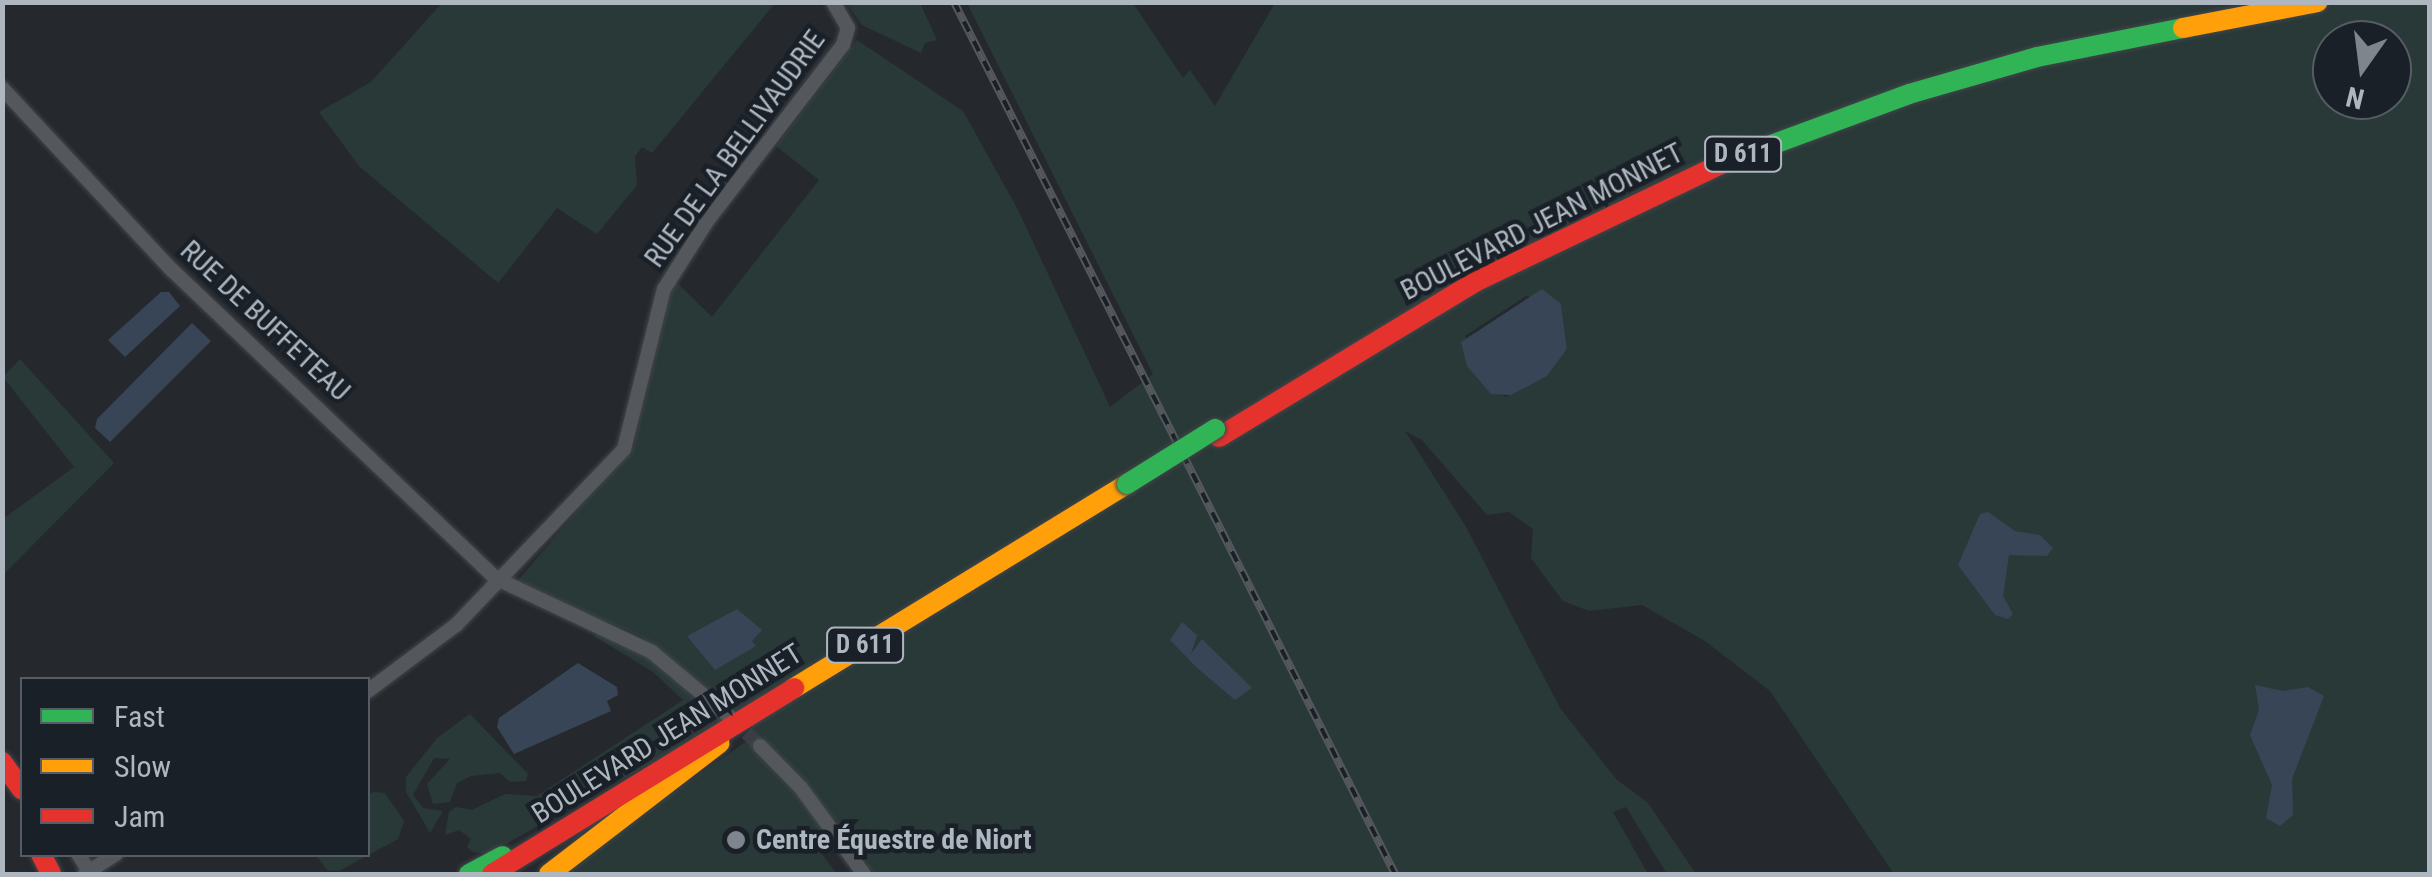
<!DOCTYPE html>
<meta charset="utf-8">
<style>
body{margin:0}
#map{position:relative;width:2432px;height:877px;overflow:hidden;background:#25292e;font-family:"Roboto Condensed",sans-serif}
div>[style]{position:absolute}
.green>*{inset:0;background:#293938}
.water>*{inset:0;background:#374556}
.street-tunnel>*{height:14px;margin-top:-7px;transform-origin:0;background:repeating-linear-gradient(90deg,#3a3e44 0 14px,transparent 0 21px)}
.roads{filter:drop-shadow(0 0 2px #424549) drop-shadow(0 0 2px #424549)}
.street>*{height:14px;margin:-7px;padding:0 7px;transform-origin:7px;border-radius:7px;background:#54585d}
.fast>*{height:20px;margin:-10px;padding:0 10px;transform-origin:10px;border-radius:10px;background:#30b455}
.slow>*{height:20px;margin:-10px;padding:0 10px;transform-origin:10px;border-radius:10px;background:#ff9f0a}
.jam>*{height:20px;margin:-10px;padding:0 10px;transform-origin:10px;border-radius:10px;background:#e5322d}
.rail>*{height:8px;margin-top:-4px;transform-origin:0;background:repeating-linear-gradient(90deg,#1a2028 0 11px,#54585c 0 22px);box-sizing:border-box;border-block:2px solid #54585c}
.bridges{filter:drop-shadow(0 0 2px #404448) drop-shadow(0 0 2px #404448)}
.fast-bridge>*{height:20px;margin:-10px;padding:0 10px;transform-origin:10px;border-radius:10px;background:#30b455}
.dots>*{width:28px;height:28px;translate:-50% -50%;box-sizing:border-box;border:5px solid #1a2028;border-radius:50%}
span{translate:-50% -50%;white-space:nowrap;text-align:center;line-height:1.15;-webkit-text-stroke:9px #1a2028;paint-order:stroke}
.shield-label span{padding:2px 8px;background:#1a2028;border:2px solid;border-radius:8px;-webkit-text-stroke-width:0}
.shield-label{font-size:25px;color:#aeb6c0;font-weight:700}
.street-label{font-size:28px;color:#aeb6c0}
.poi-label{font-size:28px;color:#aeb6c0;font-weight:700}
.left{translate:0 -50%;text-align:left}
.frame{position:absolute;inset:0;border:5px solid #aeb6c0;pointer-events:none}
.legend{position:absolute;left:20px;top:677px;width:350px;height:180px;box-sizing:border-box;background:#1a2028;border:2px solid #555c65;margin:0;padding:12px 18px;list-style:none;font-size:30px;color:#aeb6c0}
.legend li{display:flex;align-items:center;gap:20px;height:50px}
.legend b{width:50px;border:2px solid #555c65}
.north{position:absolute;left:2312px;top:20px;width:100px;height:100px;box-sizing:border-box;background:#1a2028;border:2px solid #555c65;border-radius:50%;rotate:194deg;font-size:28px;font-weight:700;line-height:40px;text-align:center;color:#aeb6c0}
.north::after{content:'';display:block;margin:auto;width:35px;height:45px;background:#7e858d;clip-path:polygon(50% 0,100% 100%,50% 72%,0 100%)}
</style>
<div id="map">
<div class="green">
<i style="clip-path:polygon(442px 3px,442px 2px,775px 3px,652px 153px,642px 147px,635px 157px,637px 185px,597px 234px,557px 208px,498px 283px,359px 166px,319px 112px,371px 82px)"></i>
<i style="clip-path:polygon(846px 3px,920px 3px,937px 40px,925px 43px,921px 53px,862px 25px)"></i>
<i style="clip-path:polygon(evenodd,967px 3px,1133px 3px,1183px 78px,1190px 70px,1215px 106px,1275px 3px,2429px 3px,2429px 874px,1894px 874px,1770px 691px,1705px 641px,1642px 605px,1589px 611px,1563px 601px,1531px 558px,1533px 529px,1509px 512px,1487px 515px,1422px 440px,1405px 431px,1466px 527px,1560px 708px,1616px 779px,1648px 803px,1696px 874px,1667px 874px,1626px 807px,1613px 812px,1648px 874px,874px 874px,835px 819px,821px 853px,837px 874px,558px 874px,747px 741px,764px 758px,769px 747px,736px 710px,641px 636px,515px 584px,634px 444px,653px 342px,675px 281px,712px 317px,819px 180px,776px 146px,857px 40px,963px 111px,1018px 210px,1110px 407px,1153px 374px,967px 3px,2332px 40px,2392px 40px,2392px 100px,2332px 100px,2332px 40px,967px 3px,1526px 296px,1561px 304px,1567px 349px,1547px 376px,1505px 397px,1465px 336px,1526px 296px)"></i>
<i style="clip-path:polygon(20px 359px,114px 463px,3px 575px,3px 519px,74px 467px,3px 377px)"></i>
<i style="clip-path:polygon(602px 630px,634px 646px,727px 721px,488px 854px,473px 852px,467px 847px,471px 839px,459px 830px,445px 835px,449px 812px,456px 807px,472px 810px,505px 794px,537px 796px,683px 700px,653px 672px,594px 636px)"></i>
<i style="clip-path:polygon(470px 714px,528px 774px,526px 781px,510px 782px,500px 773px,471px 776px,457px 783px,450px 802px,433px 804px,427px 784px,450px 759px,434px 758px,413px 795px,423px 808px,443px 811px,430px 833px,406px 792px,406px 777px,437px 738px)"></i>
<i style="clip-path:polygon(373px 792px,385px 793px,404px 821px,398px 839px,339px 871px,327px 870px,316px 855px,368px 854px,368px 795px)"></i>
</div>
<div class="water">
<i style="clip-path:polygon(1542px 289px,1561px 304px,1567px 349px,1547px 376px,1511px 395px,1491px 394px,1467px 366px,1461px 342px)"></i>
<i style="clip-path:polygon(161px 292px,169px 292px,180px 306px,125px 357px,108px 340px)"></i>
<i style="clip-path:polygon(192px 323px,211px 341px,110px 442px,95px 428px,97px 419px)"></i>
<i style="clip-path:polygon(1988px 512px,2015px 531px,2040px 535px,2053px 548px,2047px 556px,2009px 555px,2003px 596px,2013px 614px,2008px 619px,1995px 615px,1958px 565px,1980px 514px)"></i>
<i style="clip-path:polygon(737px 609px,762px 630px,752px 641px,756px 646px,715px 670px,687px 636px)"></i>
<i style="clip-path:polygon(1182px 622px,1197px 635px,1191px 654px,1202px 639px,1252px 688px,1235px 700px,1196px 667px,1170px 640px)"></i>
<i style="clip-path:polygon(578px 663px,617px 687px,618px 695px,607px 701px,611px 711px,514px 754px,497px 727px,499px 718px)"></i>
<i style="clip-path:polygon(2255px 685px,2283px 691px,2308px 687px,2324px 696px,2292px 779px,2293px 815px,2280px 826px,2266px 818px,2272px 785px,2250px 735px,2259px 710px)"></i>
</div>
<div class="street-tunnel">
<i style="left:732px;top:718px;width:40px;rotate:45deg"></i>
</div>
<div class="roads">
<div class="street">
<i style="left:2px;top:88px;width:249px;rotate:47deg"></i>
<i style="left:172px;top:270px;width:446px;rotate:43.6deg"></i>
<i style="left:495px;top:578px;width:174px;rotate:25.2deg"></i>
<i style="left:652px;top:652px;width:102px;rotate:39.8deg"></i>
<i style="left:368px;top:691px;width:110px;rotate:-36.9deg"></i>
<i style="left:456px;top:625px;width:243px;rotate:-46.3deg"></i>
<i style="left:624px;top:449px;width:165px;rotate:-76deg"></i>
<i style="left:664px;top:289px;width:82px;rotate:-57.5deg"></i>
<i style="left:708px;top:220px;width:221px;rotate:-52.4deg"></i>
<i style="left:843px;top:45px;width:18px;rotate:-74deg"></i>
<i style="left:848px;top:28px;width:30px;rotate:-120deg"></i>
<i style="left:760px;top:746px;width:59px;rotate:45.7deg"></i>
<i style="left:801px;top:788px;width:107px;rotate:53.8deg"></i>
<i style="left:78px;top:854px;width:24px;rotate:57deg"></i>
<i style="left:85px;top:874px;width:37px;rotate:-33deg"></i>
</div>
<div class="fast">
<i style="left:1728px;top:161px;width:193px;rotate:-20.3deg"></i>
<i style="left:1909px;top:94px;width:133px;rotate:-16.1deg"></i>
<i style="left:2037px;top:57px;width:149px;rotate:-11.2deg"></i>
<i style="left:469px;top:874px;width:38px;rotate:-28deg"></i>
</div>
<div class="slow">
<i style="left:2183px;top:28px;width:137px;rotate:-10.9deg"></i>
<i style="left:794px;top:688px;width:391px;rotate:-31.5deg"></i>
<i style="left:549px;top:874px;width:215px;rotate:-37.5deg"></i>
</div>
<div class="jam">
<i style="left:1219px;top:437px;width:301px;rotate:-31.2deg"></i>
<i style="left:1477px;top:281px;width:278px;rotate:-25.6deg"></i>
<i style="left:2px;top:762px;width:34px;rotate:54deg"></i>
<i style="left:41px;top:854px;width:22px;rotate:63deg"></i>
<i style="left:492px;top:874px;width:355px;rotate:-31.6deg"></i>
</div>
</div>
<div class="rail">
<i style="left:954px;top:2px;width:977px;rotate:63.17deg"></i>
</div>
<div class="bridges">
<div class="fast-bridge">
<i style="left:1127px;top:484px;width:104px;rotate:-32deg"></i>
</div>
</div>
<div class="dots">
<i style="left:736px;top:840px;background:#7e858d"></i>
</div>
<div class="shield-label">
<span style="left:1743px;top:154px">D 611</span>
<span style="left:865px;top:645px">D 611</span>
</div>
<div class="street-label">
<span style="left:735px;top:149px;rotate:-54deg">RUE DE LA BELLIVAUDRIE</span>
<span style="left:1542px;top:222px;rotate:-27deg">BOULEVARD JEAN MONNET</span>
<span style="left:265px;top:321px;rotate:43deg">RUE DE BUFFETEAU</span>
<span style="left:667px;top:734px;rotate:-32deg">BOULEVARD JEAN MONNET</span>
</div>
<div class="poi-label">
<span class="left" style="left:756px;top:840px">Centre Équestre de Niort</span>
</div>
<div class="frame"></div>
<ul class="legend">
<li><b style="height:12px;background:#30b455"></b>Fast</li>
<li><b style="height:12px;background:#ff9f0a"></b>Slow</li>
<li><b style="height:12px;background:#e5322d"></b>Jam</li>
</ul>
<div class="north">N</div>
</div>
